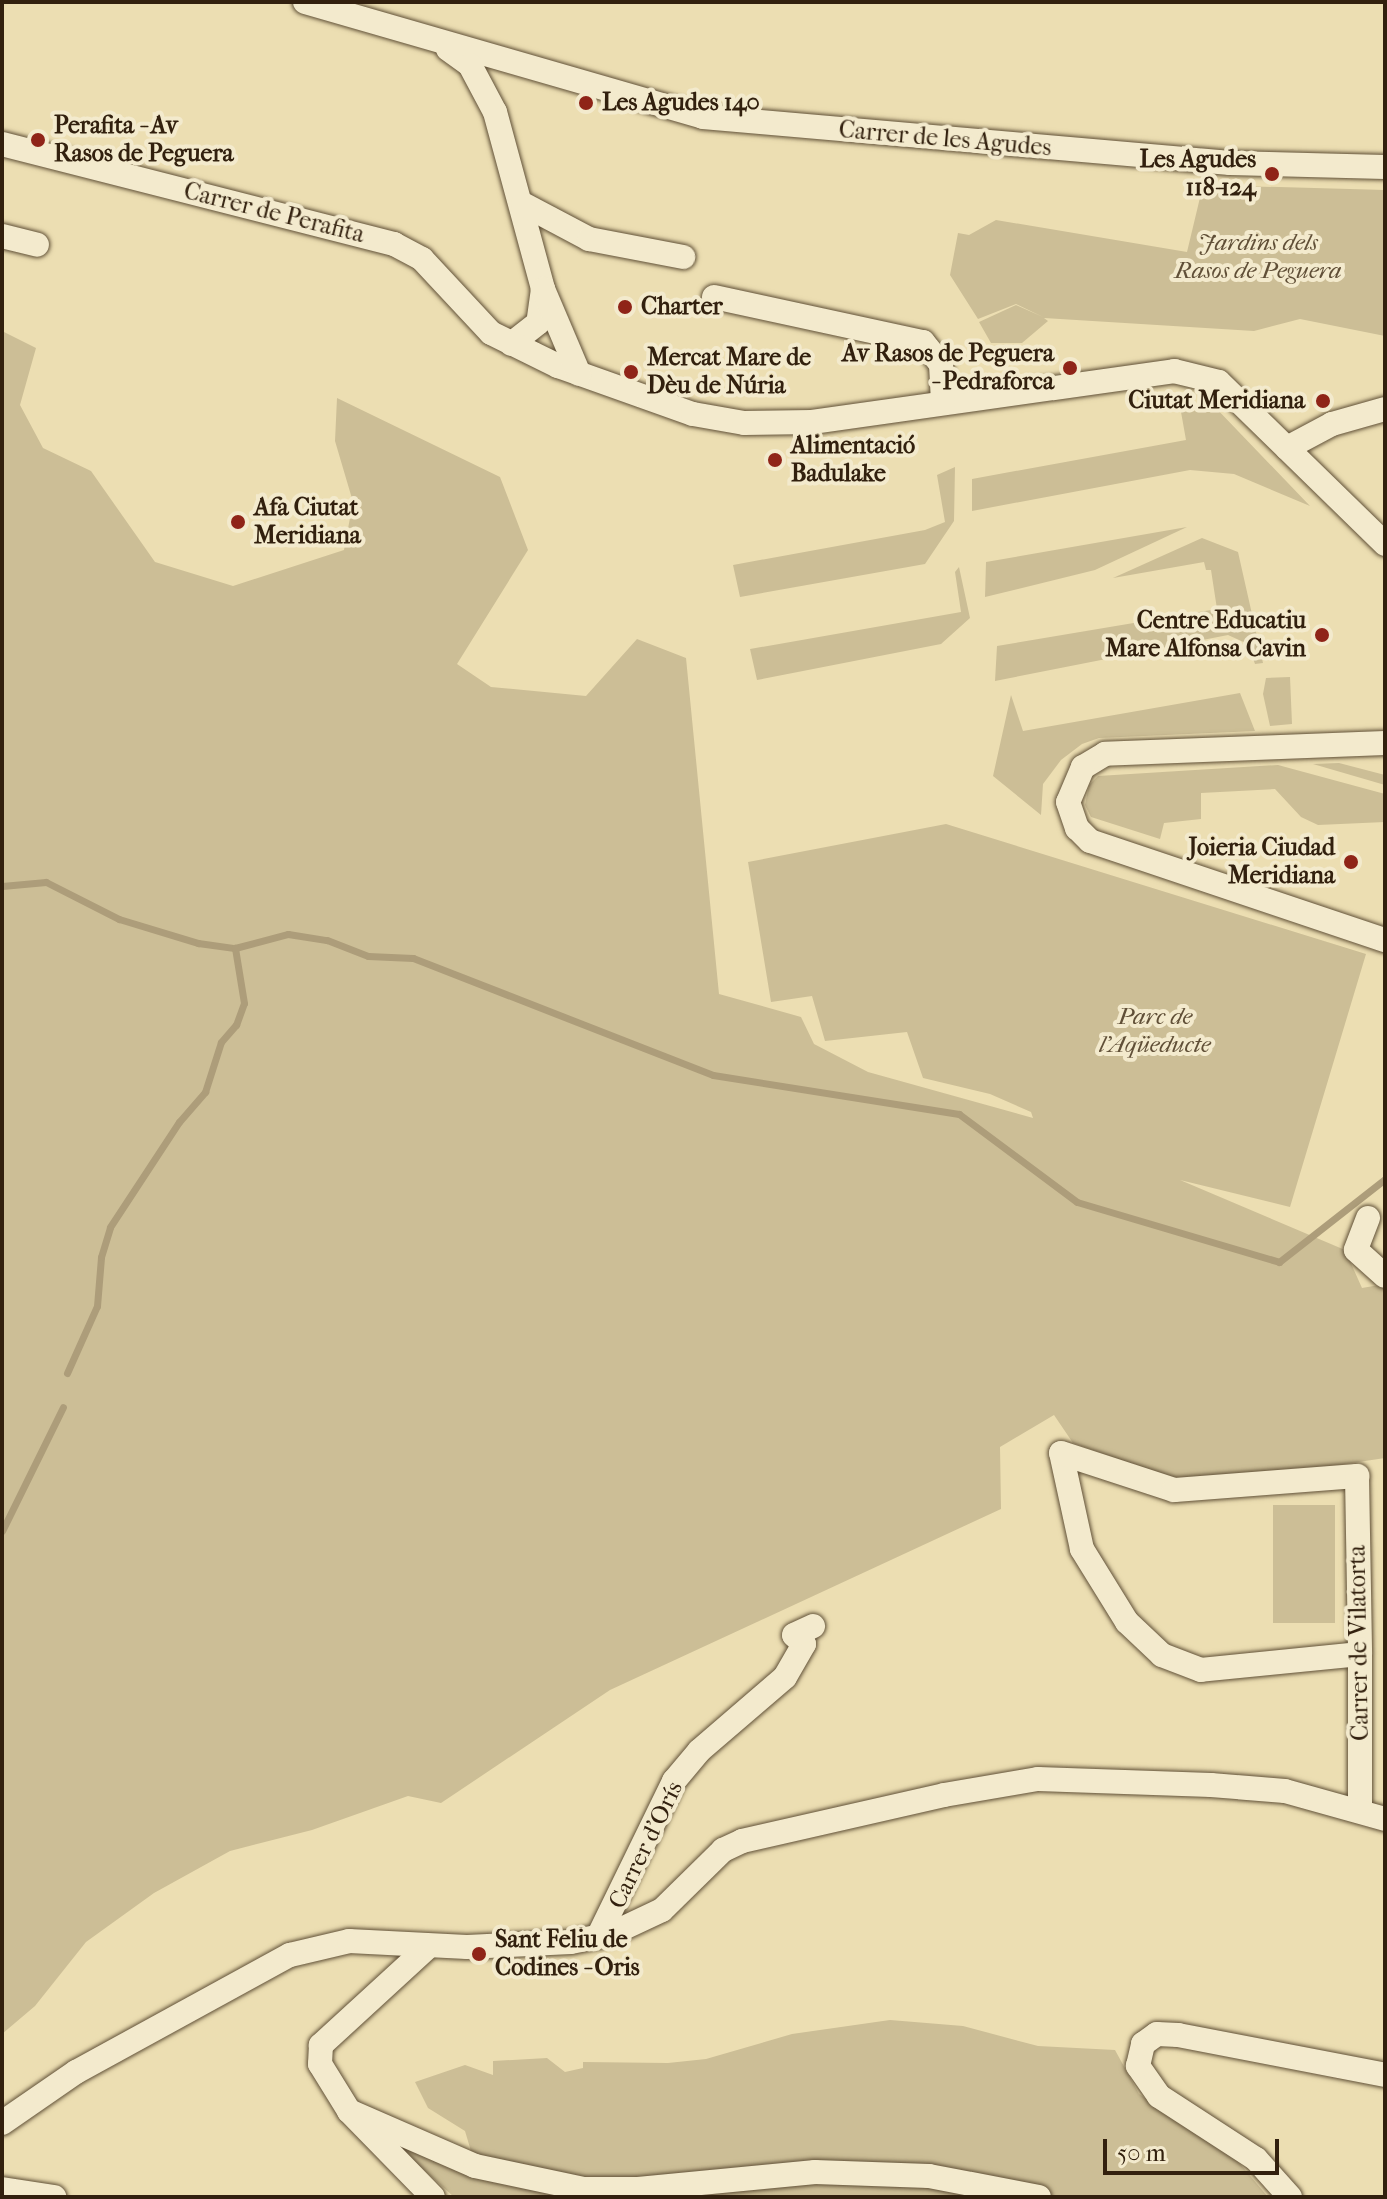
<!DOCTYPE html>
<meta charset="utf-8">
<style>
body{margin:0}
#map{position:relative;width:1387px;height:2199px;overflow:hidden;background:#ecdeb2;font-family:"IM FELL French Canon",serif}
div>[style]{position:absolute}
.green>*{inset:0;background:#ccbe96;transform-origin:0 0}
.stream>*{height:7px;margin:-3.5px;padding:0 3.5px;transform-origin:3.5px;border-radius:3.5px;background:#ad9d7a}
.roads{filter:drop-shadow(0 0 2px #605037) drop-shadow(0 0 2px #605037)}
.street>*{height:24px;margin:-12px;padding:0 12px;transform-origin:12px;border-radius:12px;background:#f3eacd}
.dots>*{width:22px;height:22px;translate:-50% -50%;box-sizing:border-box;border:4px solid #f3eacd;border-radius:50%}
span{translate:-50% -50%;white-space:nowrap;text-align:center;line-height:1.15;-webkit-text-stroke:8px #f3eacd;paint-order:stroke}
.poi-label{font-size:24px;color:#32200e;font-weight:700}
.left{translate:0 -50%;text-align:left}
.right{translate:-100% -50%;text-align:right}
.street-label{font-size:24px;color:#32200e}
.park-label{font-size:24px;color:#604f37;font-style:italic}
.frame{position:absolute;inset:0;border:4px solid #32200e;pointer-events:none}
.scale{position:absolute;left:1103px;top:2139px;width:176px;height:36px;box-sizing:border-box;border:4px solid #32200e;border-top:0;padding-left:10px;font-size:24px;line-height:28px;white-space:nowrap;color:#32200e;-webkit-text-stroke:6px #f3eacd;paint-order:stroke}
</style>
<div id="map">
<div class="green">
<i style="clip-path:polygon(1203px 185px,1385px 190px,1385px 336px,1300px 319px,1254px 331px,1044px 318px,1048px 321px,1022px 343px,991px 343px,979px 322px,1016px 305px,1043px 317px,1016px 304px,978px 319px,950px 275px,958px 233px,969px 235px,996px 220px,1187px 252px)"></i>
<i style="clip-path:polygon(2px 331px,36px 348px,20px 405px,43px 448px,91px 471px,155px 562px,233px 586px,344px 550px,353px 502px,335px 441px,337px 398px,500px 477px,528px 550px,457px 664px,491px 687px,586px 696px,637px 639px,686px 658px,719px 994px,801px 1017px,814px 1044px,868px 1072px,1033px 1118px,1031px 1112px,990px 1094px,923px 1078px,907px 1032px,825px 1041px,812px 996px,771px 1002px,748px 862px,946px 824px,1366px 954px,1290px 1207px,1180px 1180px,1345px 1250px,1362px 1288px,1385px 1284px,1385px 1458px,1239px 1480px,1184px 1482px,1073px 1443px,1054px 1415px,1000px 1447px,1001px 1509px,610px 1690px,441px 1803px,408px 1796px,312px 1830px,230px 1851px,154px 1893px,86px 1942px,35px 2006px,2px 2034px)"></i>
<i style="clip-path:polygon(1214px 406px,1310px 506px,1234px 474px,1190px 470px,972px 511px,972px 479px,1186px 440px,1181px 412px)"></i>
<i style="clip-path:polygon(955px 467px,954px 521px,925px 564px,740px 597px,733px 565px,925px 530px,945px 522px,937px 475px)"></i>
<i style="clip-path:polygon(1187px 527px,1095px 570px,985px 597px,986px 562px)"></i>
<i style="clip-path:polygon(1202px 538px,1238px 552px,1263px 663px,1255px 664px,1248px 644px,1228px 635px,995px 681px,997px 646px,1217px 609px,1211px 570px,1206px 570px,1204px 562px,1113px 578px)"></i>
<i style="clip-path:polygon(959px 567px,970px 618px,941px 644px,757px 680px,750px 649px,961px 612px,955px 572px)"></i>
<i style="clip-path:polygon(1290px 677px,1292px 724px,1270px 726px,1263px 694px,1266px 678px)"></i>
<i style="clip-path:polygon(1240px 693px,1255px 731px,1099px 738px,1082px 744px,1061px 760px,1043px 784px,1041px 815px,993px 776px,1011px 695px,1023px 731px)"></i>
<i style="clip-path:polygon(1339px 763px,1385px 775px,1385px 785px,1313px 764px)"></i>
<i style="clip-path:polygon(1278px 765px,1385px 794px,1385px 822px,1318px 825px,1301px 817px,1275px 789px,1201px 793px,1201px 819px,1164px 823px,1160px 839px,1091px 817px,1085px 805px,1089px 785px,1098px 776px)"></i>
<i style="left:1273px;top:1505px;width:62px;height:118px"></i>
<i style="clip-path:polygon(890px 2020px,963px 2026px,1038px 2046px,1115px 2050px,1139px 2094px,1235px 2158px,1268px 2197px,454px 2197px,391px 2140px,473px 2158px,465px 2131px,428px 2108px,415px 2082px,465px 2065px,493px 2075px,493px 2061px,547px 2058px,565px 2072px,583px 2068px,583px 2062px,668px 2063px,706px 2059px,792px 2034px)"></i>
</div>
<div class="stream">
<i style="left:2px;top:886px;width:44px;rotate:-5.2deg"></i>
<i style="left:46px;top:882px;width:82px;rotate:26.9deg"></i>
<i style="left:119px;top:919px;width:83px;rotate:16.9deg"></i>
<i style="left:198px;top:943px;width:37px;rotate:8deg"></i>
<i style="left:235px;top:948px;width:55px;rotate:-14.8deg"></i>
<i style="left:288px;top:934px;width:39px;rotate:9deg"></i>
<i style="left:327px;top:940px;width:44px;rotate:21.3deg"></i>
<i style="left:368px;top:956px;width:45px;rotate:2.5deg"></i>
<i style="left:413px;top:958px;width:322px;rotate:21.3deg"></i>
<i style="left:713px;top:1075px;width:249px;rotate:9deg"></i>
<i style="left:959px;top:1114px;width:147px;rotate:36.7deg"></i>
<i style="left:1077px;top:1202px;width:211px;rotate:16.5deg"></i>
<i style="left:1279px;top:1262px;width:135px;rotate:-38.1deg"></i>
<i style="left:67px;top:1373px;width:73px;rotate:-65.9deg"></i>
<i style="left:97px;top:1306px;width:49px;rotate:-85.3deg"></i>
<i style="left:101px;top:1257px;width:31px;rotate:-73deg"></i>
<i style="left:110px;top:1227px;width:126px;rotate:-56.7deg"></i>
<i style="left:179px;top:1122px;width:40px;rotate:-49deg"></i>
<i style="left:205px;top:1092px;width:52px;rotate:-72.3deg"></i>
<i style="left:221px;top:1042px;width:23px;rotate:-49deg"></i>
<i style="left:236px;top:1025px;width:23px;rotate:-70deg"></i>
<i style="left:244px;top:1003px;width:56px;rotate:-99.3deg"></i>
<i style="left:2px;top:1531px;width:138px;rotate:-63.8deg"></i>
</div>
<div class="roads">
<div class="street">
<i style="left:305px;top:2px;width:414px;rotate:16.1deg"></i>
<i style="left:703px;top:117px;width:529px;rotate:4.99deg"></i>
<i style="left:1230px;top:163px;width:155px;rotate:1.5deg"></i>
<i style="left:448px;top:49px;width:27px;rotate:36deg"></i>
<i style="left:470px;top:65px;width:53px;rotate:62deg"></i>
<i style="left:495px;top:112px;width:183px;rotate:74.8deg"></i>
<i style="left:543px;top:289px;width:34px;rotate:98deg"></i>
<i style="left:538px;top:323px;width:34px;rotate:142deg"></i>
<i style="left:2px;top:144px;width:405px;rotate:14.3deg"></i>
<i style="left:394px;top:244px;width:32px;rotate:28deg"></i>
<i style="left:422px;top:259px;width:101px;rotate:47deg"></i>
<i style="left:491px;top:333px;width:75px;rotate:26.2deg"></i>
<i style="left:558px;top:366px;width:143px;rotate:19.6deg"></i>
<i style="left:693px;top:414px;width:52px;rotate:10deg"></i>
<i style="left:744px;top:423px;width:68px;rotate:-0.8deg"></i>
<i style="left:812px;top:422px;width:366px;rotate:-8deg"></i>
<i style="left:1174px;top:371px;width:46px;rotate:13.7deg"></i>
<i style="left:1219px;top:382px;width:232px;rotate:44.3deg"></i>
<i style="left:523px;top:204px;width:75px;rotate:27.9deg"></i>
<i style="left:589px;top:239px;width:96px;rotate:10.8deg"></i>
<i style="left:2px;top:236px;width:36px;rotate:14deg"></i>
<i style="left:543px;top:289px;width:92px;rotate:67deg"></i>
<i style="left:714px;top:297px;width:214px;rotate:12.2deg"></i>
<i style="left:923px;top:342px;width:28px;rotate:51deg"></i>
<i style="left:941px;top:364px;width:38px;rotate:87deg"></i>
<i style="left:1287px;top:448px;width:51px;rotate:-28.1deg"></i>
<i style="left:1332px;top:424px;width:55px;rotate:-15.8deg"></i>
<i style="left:1385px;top:743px;width:280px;rotate:177.8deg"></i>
<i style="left:1105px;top:754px;width:26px;rotate:149deg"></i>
<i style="left:1083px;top:767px;width:38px;rotate:113deg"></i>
<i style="left:1068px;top:802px;width:28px;rotate:71deg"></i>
<i style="left:1077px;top:828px;width:18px;rotate:45deg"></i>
<i style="left:1090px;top:841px;width:311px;rotate:18.6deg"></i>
<i style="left:1368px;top:1218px;width:34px;rotate:111deg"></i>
<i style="left:1356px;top:1250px;width:39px;rotate:42deg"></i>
<i style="left:1360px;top:1654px;width:160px;rotate:174.3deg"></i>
<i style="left:1201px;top:1670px;width:42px;rotate:-159deg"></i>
<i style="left:1162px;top:1655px;width:48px;rotate:-136.7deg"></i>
<i style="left:1127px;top:1622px;width:86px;rotate:-121.7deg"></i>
<i style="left:1082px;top:1549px;width:98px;rotate:-102.3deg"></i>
<i style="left:1061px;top:1453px;width:119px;rotate:18.1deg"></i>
<i style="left:1174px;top:1490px;width:184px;rotate:-4.4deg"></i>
<i style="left:1357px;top:1476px;width:178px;rotate:89deg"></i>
<i style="left:1360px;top:1654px;width:157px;rotate:90deg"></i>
<i style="left:598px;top:1937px;width:174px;rotate:-64deg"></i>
<i style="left:674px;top:1781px;width:39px;rotate:-50deg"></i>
<i style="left:699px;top:1751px;width:113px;rotate:-40.7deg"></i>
<i style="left:785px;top:1677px;width:38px;rotate:-60deg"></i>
<i style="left:804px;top:1644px;width:13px;rotate:-138deg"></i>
<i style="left:794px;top:1635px;width:21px;rotate:-25deg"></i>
<i style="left:429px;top:1946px;width:147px;rotate:137.5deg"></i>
<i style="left:321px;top:2045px;width:19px;rotate:93deg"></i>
<i style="left:320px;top:2064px;width:55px;rotate:58.3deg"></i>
<i style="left:349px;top:2111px;width:120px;rotate:45.7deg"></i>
<i style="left:349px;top:2111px;width:137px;rotate:23.6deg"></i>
<i style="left:475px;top:2166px;width:111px;rotate:11.9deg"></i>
<i style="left:584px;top:2189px;width:54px"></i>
<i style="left:638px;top:2189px;width:178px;rotate:-5.5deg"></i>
<i style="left:815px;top:2172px;width:114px;rotate:2deg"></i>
<i style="left:929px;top:2176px;width:112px;rotate:10.8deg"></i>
<i style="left:2px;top:2123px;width:90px;rotate:-34.6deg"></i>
<i style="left:76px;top:2072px;width:244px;rotate:-28.7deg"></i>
<i style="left:290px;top:1955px;width:61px;rotate:-13.3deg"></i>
<i style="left:349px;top:1941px;width:118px;rotate:2.9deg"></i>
<i style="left:467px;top:1947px;width:104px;rotate:-2.8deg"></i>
<i style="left:571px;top:1942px;width:41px;rotate:-11.3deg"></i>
<i style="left:611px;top:1934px;width:56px;rotate:-25.2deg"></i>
<i style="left:662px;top:1910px;width:86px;rotate:-44.5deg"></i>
<i style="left:723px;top:1850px;width:21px;rotate:-25deg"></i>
<i style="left:742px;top:1841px;width:207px;rotate:-12.8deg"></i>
<i style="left:944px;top:1795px;width:95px;rotate:-9.7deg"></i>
<i style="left:1038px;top:1779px;width:173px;rotate:2deg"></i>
<i style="left:1211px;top:1785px;width:74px;rotate:4.6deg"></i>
<i style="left:1285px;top:1791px;width:104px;rotate:15.6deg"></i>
<i style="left:2px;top:2189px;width:53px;rotate:8.7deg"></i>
<i style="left:1290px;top:2197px;width:51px;rotate:-131.8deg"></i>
<i style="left:1256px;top:2159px;width:116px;rotate:-147deg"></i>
<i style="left:1159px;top:2096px;width:37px;rotate:-125deg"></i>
<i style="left:1138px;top:2066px;width:23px;rotate:-77deg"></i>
<i style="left:1143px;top:2044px;width:17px;rotate:-36deg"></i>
<i style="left:1157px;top:2034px;width:21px;rotate:3deg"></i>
<i style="left:1178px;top:2035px;width:211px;rotate:10.9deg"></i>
</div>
</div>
<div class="dots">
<i style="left:586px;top:103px;background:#8f2418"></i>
<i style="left:38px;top:140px;background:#8f2418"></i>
<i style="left:1272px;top:174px;background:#8f2418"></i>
<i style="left:625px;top:307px;background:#8f2418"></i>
<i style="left:1070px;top:368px;background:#8f2418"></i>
<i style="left:631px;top:372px;background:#8f2418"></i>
<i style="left:1323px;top:401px;background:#8f2418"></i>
<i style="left:775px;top:460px;background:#8f2418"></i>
<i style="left:238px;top:522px;background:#8f2418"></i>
<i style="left:1322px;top:635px;background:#8f2418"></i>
<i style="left:1351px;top:862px;background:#8f2418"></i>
<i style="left:479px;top:1954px;background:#8f2418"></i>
</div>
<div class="poi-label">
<span class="left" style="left:602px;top:103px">Les Agudes 140</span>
<span class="left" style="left:54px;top:140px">Perafita - Av<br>Rasos de Peguera</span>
<span class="right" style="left:1256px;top:174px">Les Agudes<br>118-124</span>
<span class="left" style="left:641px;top:307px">Charter</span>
<span class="right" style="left:1054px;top:368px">Av Rasos de Peguera<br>- Pedraforca</span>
<span class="left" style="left:647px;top:372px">Mercat Mare de<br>Dèu de Núria</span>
<span class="right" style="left:1305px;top:401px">Ciutat Meridiana</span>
<span class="left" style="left:791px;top:460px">Alimentació<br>Badulake</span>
<span class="left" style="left:254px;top:522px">Afa Ciutat<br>Meridiana</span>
<span class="right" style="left:1306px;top:635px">Centre Educatiu<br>Mare Alfonsa Cavin</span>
<span class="right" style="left:1335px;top:862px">Joieria Ciudad<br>Meridiana</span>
<span class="left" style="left:495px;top:1954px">Sant Feliu de<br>Codines - Oris</span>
</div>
<div class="street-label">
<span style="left:945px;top:139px;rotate:5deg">Carrer de les Agudes</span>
<span style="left:274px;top:213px;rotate:14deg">Carrer de Perafita</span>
<span style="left:1359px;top:1643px;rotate:-91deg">Carrer de Vilatorta</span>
<span style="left:646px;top:1845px;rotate:-64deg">Carrer d'Orís</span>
</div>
<div class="park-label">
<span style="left:1258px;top:257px">Jardins dels<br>Rasos de Peguera</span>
<span style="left:1155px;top:1031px">Parc de<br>l'Aqüeducte</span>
</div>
<div class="frame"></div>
<div class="scale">50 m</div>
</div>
